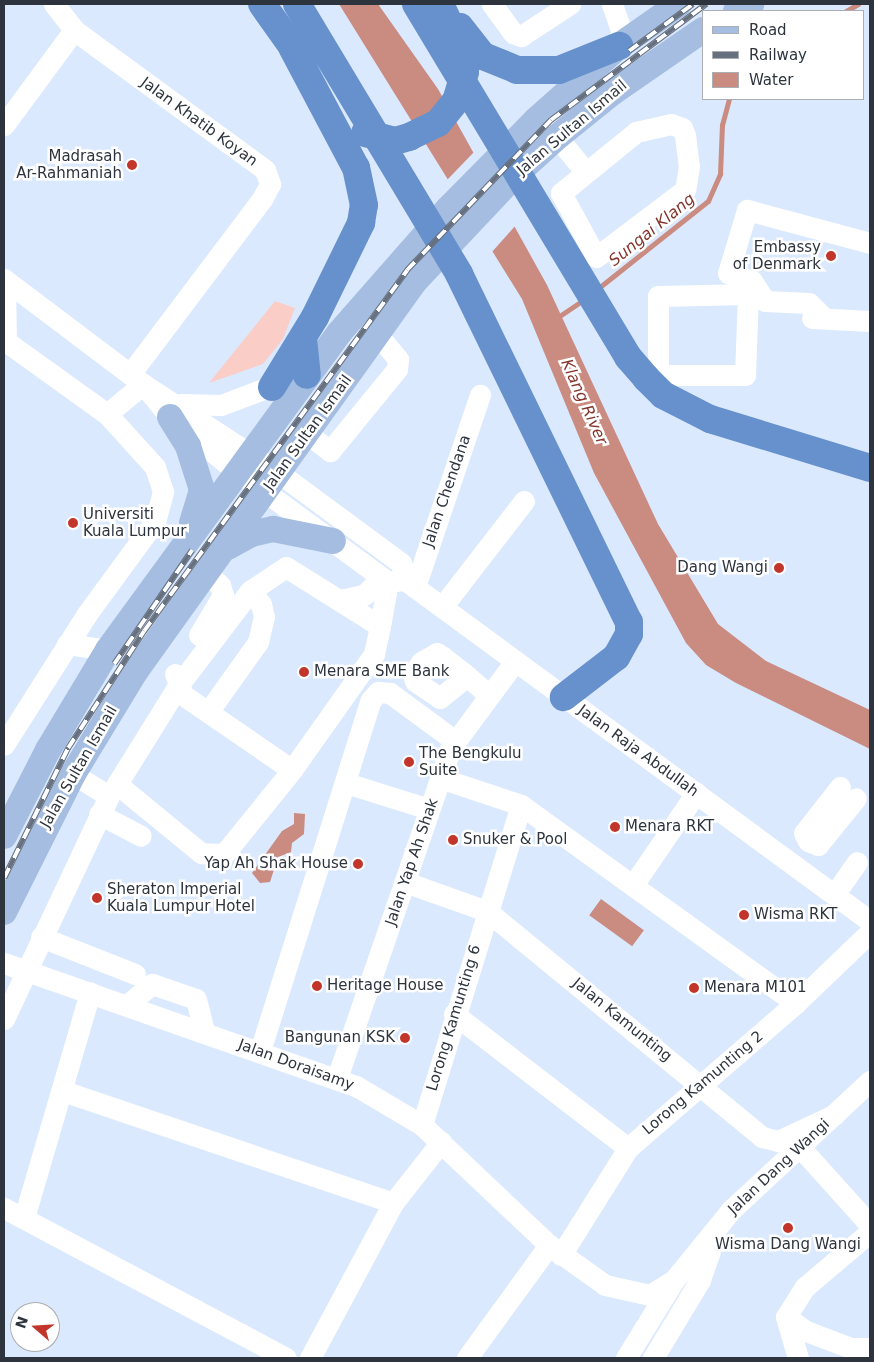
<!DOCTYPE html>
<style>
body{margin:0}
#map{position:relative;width:874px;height:1362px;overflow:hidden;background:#dbe9fe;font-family:"DejaVu Sans",sans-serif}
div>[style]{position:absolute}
.green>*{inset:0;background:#facec7}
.water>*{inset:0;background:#ca8b81;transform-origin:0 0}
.pier>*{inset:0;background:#dbe9fe}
.stream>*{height:5px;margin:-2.5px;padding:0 2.5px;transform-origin:2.5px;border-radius:2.5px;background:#ca8b81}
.minor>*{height:21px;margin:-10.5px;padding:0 10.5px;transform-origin:10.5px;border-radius:10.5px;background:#fff}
.major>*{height:26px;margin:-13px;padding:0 13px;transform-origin:13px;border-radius:13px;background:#a4bde0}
.highway>*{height:28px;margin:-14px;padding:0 14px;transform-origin:14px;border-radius:14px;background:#6791cc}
.rail>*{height:5.5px;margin-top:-2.75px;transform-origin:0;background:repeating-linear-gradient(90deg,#fff 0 11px,#67707e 0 22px);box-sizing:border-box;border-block:1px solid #67707e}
.dots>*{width:14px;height:14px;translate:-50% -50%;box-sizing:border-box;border:2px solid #fff;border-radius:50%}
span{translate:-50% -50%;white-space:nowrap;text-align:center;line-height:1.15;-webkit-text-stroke:5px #fff;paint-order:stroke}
.street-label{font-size:15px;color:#2d343e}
.poi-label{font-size:15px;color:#2d343e}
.right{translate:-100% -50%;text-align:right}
.left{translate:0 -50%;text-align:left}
.water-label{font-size:16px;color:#84362d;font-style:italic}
.frame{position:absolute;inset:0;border:5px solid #2d343e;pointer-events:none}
.legend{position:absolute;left:702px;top:10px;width:162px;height:90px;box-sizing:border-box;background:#fff;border:1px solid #abaeb2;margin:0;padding:6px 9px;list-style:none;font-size:15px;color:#2d343e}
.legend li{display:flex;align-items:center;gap:10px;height:25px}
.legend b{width:25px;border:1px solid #abaeb2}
.north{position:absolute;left:10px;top:1302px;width:50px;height:50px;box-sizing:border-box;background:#fff;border:1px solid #abaeb2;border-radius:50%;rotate:289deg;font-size:14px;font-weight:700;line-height:20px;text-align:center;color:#2d343e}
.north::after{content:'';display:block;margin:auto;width:18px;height:22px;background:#c2352b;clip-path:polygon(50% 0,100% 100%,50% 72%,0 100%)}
</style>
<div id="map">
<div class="green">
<i style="clip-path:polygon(275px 301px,295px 308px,283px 339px,263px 364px,209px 383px)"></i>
</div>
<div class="water">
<i style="clip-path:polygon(339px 4px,378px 4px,438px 89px,547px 285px,658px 524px,718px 624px,766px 661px,870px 710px,870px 749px,736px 683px,706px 665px,686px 643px,594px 473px,522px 299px)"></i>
<i style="clip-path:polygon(294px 813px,305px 814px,304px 834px,292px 843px,291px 852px,278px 857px,270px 882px,260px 883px,252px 873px,282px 831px,294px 824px)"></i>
<i style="left:601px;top:899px;width:53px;height:20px;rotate:36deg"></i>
</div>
<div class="pier">
<i style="clip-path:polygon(475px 151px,516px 225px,491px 253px,447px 180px)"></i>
</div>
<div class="stream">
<i style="left:846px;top:11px;width:14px;rotate:-30deg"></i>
<i style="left:596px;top:290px;width:143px;rotate:-38.5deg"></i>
<i style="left:708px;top:201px;width:30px;rotate:-66deg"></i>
<i style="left:720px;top:174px;width:49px;rotate:-87.7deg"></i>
<i style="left:722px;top:125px;width:27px;rotate:-75deg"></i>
<i style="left:555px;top:319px;width:34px;rotate:-34deg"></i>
</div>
<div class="minor">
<i style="left:54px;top:4px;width:33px;rotate:52deg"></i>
<i style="left:492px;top:4px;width:36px;rotate:54deg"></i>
<i style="left:513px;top:33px;width:9px;rotate:21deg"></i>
<i style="left:521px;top:36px;width:59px;rotate:-33.1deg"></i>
<i style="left:612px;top:4px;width:28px;rotate:71deg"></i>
<i style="left:621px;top:30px;width:16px;rotate:97deg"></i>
<i style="left:671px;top:124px;width:12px;rotate:20deg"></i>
<i style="left:682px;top:128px;width:8px;rotate:67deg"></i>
<i style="left:685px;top:135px;width:31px;rotate:83deg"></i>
<i style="left:689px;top:166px;width:24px;rotate:99deg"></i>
<i style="left:685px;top:190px;width:111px;rotate:143deg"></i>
<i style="left:596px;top:257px;width:73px;rotate:-118.7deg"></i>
<i style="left:561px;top:193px;width:97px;rotate:-39.1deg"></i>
<i style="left:636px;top:132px;width:36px;rotate:-13deg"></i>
<i style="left:4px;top:125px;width:118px;rotate:-53.6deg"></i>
<i style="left:74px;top:30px;width:237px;rotate:36.2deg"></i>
<i style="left:265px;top:170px;width:15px;rotate:70deg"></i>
<i style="left:270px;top:184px;width:17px;rotate:118deg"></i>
<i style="left:262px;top:199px;width:219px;rotate:127deg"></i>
<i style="left:557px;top:137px;width:43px;rotate:50.7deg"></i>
<i style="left:4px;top:279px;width:174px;rotate:37.1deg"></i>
<i style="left:143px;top:384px;width:163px;rotate:33.2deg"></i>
<i style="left:279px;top:473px;width:152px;rotate:36.4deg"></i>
<i style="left:401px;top:563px;width:17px;rotate:77deg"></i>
<i style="left:5px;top:280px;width:61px;rotate:89.1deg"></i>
<i style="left:748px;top:294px;width:81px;rotate:92.1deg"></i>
<i style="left:745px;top:375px;width:87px;rotate:180deg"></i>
<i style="left:658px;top:375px;width:79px;rotate:-90deg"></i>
<i style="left:658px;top:296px;width:90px;rotate:-1.3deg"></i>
<i style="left:812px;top:318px;width:58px;rotate:3deg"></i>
<i style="left:824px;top:318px;width:21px;rotate:-135deg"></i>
<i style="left:809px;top:303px;width:44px;rotate:-177.4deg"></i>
<i style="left:765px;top:301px;width:24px;rotate:-123deg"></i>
<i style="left:752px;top:281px;width:25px;rotate:-162deg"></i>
<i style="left:728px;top:273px;width:66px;rotate:-73.2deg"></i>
<i style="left:747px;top:210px;width:127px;rotate:15deg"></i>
<i style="left:4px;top:340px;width:127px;rotate:35.7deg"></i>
<i style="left:107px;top:414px;width:72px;rotate:47.8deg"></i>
<i style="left:155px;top:467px;width:26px;rotate:72deg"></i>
<i style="left:163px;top:492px;width:30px;rotate:105deg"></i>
<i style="left:155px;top:521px;width:115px;rotate:126.2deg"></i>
<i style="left:87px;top:614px;width:155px;rotate:122.4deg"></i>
<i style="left:143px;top:384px;width:43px;rotate:50.7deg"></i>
<i style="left:170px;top:417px;width:72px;rotate:39.4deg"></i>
<i style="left:226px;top:463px;width:201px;rotate:36.3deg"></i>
<i style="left:388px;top:582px;width:17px;rotate:-7deg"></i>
<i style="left:405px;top:580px;width:577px;rotate:36.25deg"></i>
<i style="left:180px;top:404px;width:41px;rotate:1.4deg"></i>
<i style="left:221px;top:405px;width:71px;rotate:-20.7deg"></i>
<i style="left:107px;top:414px;width:47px;rotate:-39.8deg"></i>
<i style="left:308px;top:434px;width:28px;rotate:38deg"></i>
<i style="left:330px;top:451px;width:106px;rotate:-50.7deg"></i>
<i style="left:397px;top:369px;width:10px;rotate:-84deg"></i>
<i style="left:398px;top:359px;width:31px;rotate:-130deg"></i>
<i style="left:286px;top:567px;width:111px;rotate:32.1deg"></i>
<i style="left:380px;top:626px;width:29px;rotate:102deg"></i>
<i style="left:374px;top:654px;width:142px;rotate:125.3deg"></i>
<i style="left:292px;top:770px;width:108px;rotate:129deg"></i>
<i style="left:224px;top:854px;width:23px;rotate:-178deg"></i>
<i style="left:201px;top:853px;width:109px;rotate:-140.6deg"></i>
<i style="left:117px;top:784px;width:115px;rotate:-58.1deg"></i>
<i style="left:178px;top:686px;width:119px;rotate:-52.8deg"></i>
<i style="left:250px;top:591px;width:43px;rotate:-33.7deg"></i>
<i style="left:415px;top:587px;width:203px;rotate:-71.3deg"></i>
<i style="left:340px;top:600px;width:25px;rotate:-12deg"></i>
<i style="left:364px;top:595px;width:25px;rotate:-45deg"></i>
<i style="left:442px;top:607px;width:134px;rotate:-52.3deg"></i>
<i style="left:380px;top:626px;width:45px;rotate:-79.7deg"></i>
<i style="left:199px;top:635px;width:47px;rotate:-59deg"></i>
<i style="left:223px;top:595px;width:10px;rotate:-107deg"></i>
<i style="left:220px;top:585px;width:20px;rotate:-139deg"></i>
<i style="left:67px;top:644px;width:41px;rotate:8.3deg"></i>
<i style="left:175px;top:674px;width:22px;rotate:69deg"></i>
<i style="left:183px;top:695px;width:132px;rotate:34.5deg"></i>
<i style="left:467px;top:676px;width:35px;rotate:141deg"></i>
<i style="left:440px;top:698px;width:30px;rotate:-146deg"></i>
<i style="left:415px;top:681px;width:7px;rotate:-106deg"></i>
<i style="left:413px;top:674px;width:14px;rotate:-56deg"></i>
<i style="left:421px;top:662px;width:18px;rotate:-29deg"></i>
<i style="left:437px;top:653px;width:7px;rotate:34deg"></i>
<i style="left:443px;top:657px;width:31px;rotate:38deg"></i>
<i style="left:467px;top:676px;width:21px;rotate:41deg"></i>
<i style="left:483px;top:690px;width:7px;rotate:34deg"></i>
<i style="left:208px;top:712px;width:86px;rotate:-54.5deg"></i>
<i style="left:258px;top:642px;width:26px;rotate:-77deg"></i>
<i style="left:264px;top:617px;width:13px;rotate:-103deg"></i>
<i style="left:261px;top:604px;width:17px;rotate:-130deg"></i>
<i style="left:440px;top:778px;width:85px;rotate:18.4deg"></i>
<i style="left:521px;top:805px;width:339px;rotate:35.8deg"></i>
<i style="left:346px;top:783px;width:87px;rotate:17.4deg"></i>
<i style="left:840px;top:787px;width:58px;rotate:128deg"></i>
<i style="left:804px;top:833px;width:9px;rotate:63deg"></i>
<i style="left:808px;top:841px;width:11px;rotate:22deg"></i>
<i style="left:818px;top:845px;width:60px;rotate:-51deg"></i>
<i style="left:99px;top:814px;width:47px;rotate:27.6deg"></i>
<i style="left:405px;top:882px;width:87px;rotate:19.5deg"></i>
<i style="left:487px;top:911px;width:356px;rotate:39.4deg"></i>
<i style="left:762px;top:1137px;width:16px;rotate:14deg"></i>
<i style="left:778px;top:1141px;width:62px;rotate:-24.9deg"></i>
<i style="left:633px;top:885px;width:112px;rotate:-55.6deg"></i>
<i style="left:834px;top:895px;width:40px;rotate:-55.1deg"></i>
<i style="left:41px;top:937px;width:101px;rotate:21.5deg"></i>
<i style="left:4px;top:963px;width:373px;rotate:19.3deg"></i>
<i style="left:356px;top:1086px;width:77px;rotate:30.6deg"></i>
<i style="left:422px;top:1125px;width:175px;rotate:43.4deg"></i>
<i style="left:549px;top:1245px;width:69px;rotate:35.5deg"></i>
<i style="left:605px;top:1285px;width:46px;rotate:12.5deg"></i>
<i style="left:650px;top:1295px;width:28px;rotate:-32deg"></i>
<i style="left:127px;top:1005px;width:33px;rotate:-40deg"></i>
<i style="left:152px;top:984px;width:46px;rotate:18.8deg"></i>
<i style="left:196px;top:999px;width:33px;rotate:76deg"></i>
<i style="left:454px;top:1014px;width:220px;rotate:37.6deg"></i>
<i style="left:4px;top:1019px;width:246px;rotate:-64.8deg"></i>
<i style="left:109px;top:796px;width:42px;rotate:-148.6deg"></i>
<i style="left:260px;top:1051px;width:368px;rotate:-72.5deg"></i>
<i style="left:371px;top:700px;width:11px;rotate:-49deg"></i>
<i style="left:378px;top:692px;width:12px;rotate:5deg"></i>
<i style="left:390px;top:693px;width:81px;rotate:36.4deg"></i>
<i style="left:337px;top:1078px;width:348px;rotate:-71deg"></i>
<i style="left:450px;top:749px;width:109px;rotate:-53.5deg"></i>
<i style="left:63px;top:1091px;width:348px;rotate:18.7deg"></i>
<i style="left:422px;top:1125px;width:335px;rotate:-72.8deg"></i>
<i style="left:798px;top:1145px;width:108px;rotate:48deg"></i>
<i style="left:4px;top:1208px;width:319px;rotate:28deg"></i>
<i style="left:24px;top:1218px;width:235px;rotate:-73.7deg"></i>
<i style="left:561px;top:1255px;width:126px;rotate:-57.9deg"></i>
<i style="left:628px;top:1148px;width:222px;rotate:-40.8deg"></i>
<i style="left:796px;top:1003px;width:103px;rotate:-43.8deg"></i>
<i style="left:786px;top:1317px;width:24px;rotate:35deg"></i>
<i style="left:806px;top:1331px;width:48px;rotate:20.7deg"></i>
<i style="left:851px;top:1348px;width:19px"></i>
<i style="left:310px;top:1358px;width:176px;rotate:-61.8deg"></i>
<i style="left:393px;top:1203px;width:78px;rotate:-51.8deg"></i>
<i style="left:467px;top:1358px;width:140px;rotate:-54deg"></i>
<i style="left:626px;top:1358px;width:92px;rotate:-58.4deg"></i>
<i style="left:674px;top:1280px;width:90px;rotate:-50.8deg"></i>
<i style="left:731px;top:1210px;width:190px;rotate:-42.9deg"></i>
<i style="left:653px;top:1358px;width:91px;rotate:-58.9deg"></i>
<i style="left:700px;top:1280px;width:43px;rotate:-71.1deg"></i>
<i style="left:798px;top:1358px;width:43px;rotate:-106.3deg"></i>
<i style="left:786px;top:1317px;width:36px;rotate:-58deg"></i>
<i style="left:805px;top:1287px;width:85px;rotate:-40.2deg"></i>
</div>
<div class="major">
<i style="left:736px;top:11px;width:17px;rotate:-25deg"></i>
<i style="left:170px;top:417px;width:34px;rotate:58deg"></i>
<i style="left:188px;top:446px;width:46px;rotate:72.3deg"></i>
<i style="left:202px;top:490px;width:34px;rotate:107deg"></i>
<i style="left:228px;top:547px;width:26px;rotate:-29deg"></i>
<i style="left:251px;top:534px;width:23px;rotate:-13deg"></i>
<i style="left:273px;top:529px;width:61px;rotate:11.3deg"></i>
<i style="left:4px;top:836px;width:97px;rotate:-62.9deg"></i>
<i style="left:48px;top:750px;width:117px;rotate:-59deg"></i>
<i style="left:108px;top:650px;width:392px;rotate:-53.9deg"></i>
<i style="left:339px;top:333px;width:165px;rotate:-48.7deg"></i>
<i style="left:448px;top:209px;width:125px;rotate:-45.3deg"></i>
<i style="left:536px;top:120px;width:111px;rotate:-41.7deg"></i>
<i style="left:619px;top:46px;width:73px;rotate:-35deg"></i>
<i style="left:4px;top:912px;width:154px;rotate:-63.4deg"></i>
<i style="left:73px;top:774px;width:119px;rotate:-58.7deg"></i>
<i style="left:135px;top:672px;width:481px;rotate:-54.4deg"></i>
<i style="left:415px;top:281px;width:144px;rotate:-46.7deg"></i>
<i style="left:514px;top:176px;width:58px;rotate:-42.2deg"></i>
<i style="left:557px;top:137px;width:72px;rotate:-38.8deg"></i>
<i style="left:613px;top:92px;width:109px;rotate:-34.6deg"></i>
</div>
<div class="highway">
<i style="left:262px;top:4px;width:72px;rotate:54.6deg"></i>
<i style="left:297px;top:4px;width:315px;rotate:59deg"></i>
<i style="left:459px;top:274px;width:387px;rotate:64deg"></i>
<i style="left:629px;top:622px;width:12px;rotate:90deg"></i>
<i style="left:629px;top:634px;width:26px;rotate:119deg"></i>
<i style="left:616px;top:657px;width:66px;rotate:142.4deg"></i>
<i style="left:416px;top:4px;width:412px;rotate:59deg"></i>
<i style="left:628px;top:357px;width:28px;rotate:49deg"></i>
<i style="left:646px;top:378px;width:24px;rotate:45deg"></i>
<i style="left:663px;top:395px;width:53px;rotate:27.1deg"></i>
<i style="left:710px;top:419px;width:167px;rotate:17deg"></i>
<i style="left:460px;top:27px;width:37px;rotate:52deg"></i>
<i style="left:483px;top:56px;width:37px;rotate:22deg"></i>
<i style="left:517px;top:70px;width:42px"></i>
<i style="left:559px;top:70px;width:65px;rotate:-21.8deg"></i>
<i style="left:365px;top:133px;width:31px;rotate:15deg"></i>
<i style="left:395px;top:141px;width:15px;rotate:-16deg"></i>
<i style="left:409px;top:137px;width:32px;rotate:-26deg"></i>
<i style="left:438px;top:123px;width:28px;rotate:-51deg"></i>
<i style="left:456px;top:101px;width:30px;rotate:-73deg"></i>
<i style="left:465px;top:72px;width:17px;rotate:-93deg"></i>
<i style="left:464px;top:55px;width:56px;rotate:-115.2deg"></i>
<i style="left:303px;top:339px;width:36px;rotate:84deg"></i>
<i style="left:272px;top:387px;width:82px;rotate:-58.4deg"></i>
<i style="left:315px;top:317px;width:105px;rotate:-63.9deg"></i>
<i style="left:361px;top:223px;width:18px;rotate:-81deg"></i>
<i style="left:364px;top:205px;width:38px;rotate:-102deg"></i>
<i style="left:356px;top:168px;width:135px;rotate:-117.9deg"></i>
</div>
<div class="rail">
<i style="left:629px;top:51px;width:79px;rotate:-36.3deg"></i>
<i style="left:114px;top:664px;width:138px;rotate:-55.6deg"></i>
<i style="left:4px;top:878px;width:145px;rotate:-63.8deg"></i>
<i style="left:68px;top:748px;width:140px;rotate:-57deg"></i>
<i style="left:144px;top:631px;width:447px;rotate:-53.9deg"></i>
<i style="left:407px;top:270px;width:208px;rotate:-46.2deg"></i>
<i style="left:551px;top:120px;width:194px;rotate:-36.8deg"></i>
</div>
<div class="dots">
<i style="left:132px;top:165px;background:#c2352b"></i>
<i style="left:831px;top:256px;background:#c2352b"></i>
<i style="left:73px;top:523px;background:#c2352b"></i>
<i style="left:779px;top:568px;background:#c2352b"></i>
<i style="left:304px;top:672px;background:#c2352b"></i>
<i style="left:409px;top:762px;background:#c2352b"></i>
<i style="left:615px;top:827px;background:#c2352b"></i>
<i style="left:453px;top:840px;background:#c2352b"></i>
<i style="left:358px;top:864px;background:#c2352b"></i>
<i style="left:97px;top:898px;background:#c2352b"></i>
<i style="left:744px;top:915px;background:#c2352b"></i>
<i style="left:317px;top:986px;background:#c2352b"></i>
<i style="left:694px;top:988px;background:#c2352b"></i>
<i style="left:405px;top:1038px;background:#c2352b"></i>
<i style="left:788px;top:1228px;background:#c2352b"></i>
</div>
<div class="street-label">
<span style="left:199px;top:122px;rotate:36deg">Jalan Khatib Koyan</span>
<span style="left:572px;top:128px;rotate:-40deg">Jalan Sultan Ismail</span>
<span style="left:308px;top:433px;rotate:-54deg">Jalan Sultan Ismail</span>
<span style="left:447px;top:491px;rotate:-71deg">Jalan Chendana</span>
<span style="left:638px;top:751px;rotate:36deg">Jalan Raja Abdullah</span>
<span style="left:79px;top:767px;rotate:-60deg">Jalan Sultan Ismail</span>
<span style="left:412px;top:862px;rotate:-71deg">Jalan Yap Ah Shak</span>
<span style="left:454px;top:1018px;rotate:-73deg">Lorong Kamunting 6</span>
<span style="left:622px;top:1020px;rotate:39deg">Jalan Kamunting</span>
<span style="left:296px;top:1065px;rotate:20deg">Jalan Doraisamy</span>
<span style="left:703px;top:1083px;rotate:-40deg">Lorong Kamunting 2</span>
<span style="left:779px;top:1167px;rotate:-43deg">Jalan Dang Wangi</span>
</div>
<div class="poi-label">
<span class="right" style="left:122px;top:165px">Madrasah<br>Ar-Rahmaniah</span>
<span class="right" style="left:821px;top:256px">Embassy<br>of Denmark</span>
<span class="left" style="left:83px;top:523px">Universiti<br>Kuala Lumpur</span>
<span class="right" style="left:768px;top:568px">Dang Wangi</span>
<span class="left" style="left:314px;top:672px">Menara SME Bank</span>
<span class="left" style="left:419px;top:762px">The Bengkulu<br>Suite</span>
<span class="left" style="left:625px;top:827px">Menara RKT</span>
<span class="left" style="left:463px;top:840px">Snuker &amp; Pool</span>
<span class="right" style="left:348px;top:864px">Yap Ah Shak House</span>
<span class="left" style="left:107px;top:898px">Sheraton Imperial<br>Kuala Lumpur Hotel</span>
<span class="left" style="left:754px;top:915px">Wisma RKT</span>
<span class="left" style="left:327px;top:986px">Heritage House</span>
<span class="left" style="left:704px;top:988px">Menara M101</span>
<span class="right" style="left:395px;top:1038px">Bangunan KSK</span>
<span style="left:788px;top:1245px">Wisma Dang Wangi</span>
</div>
<div class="water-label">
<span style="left:652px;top:230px;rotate:-39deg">Sungai Klang</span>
<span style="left:584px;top:402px;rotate:66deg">Klang River</span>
</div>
<div class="frame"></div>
<ul class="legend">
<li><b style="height:6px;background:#a4bde0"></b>Road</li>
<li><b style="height:6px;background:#67707e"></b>Railway</li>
<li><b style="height:14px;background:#ca8b81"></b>Water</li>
</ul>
<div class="north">N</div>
</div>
